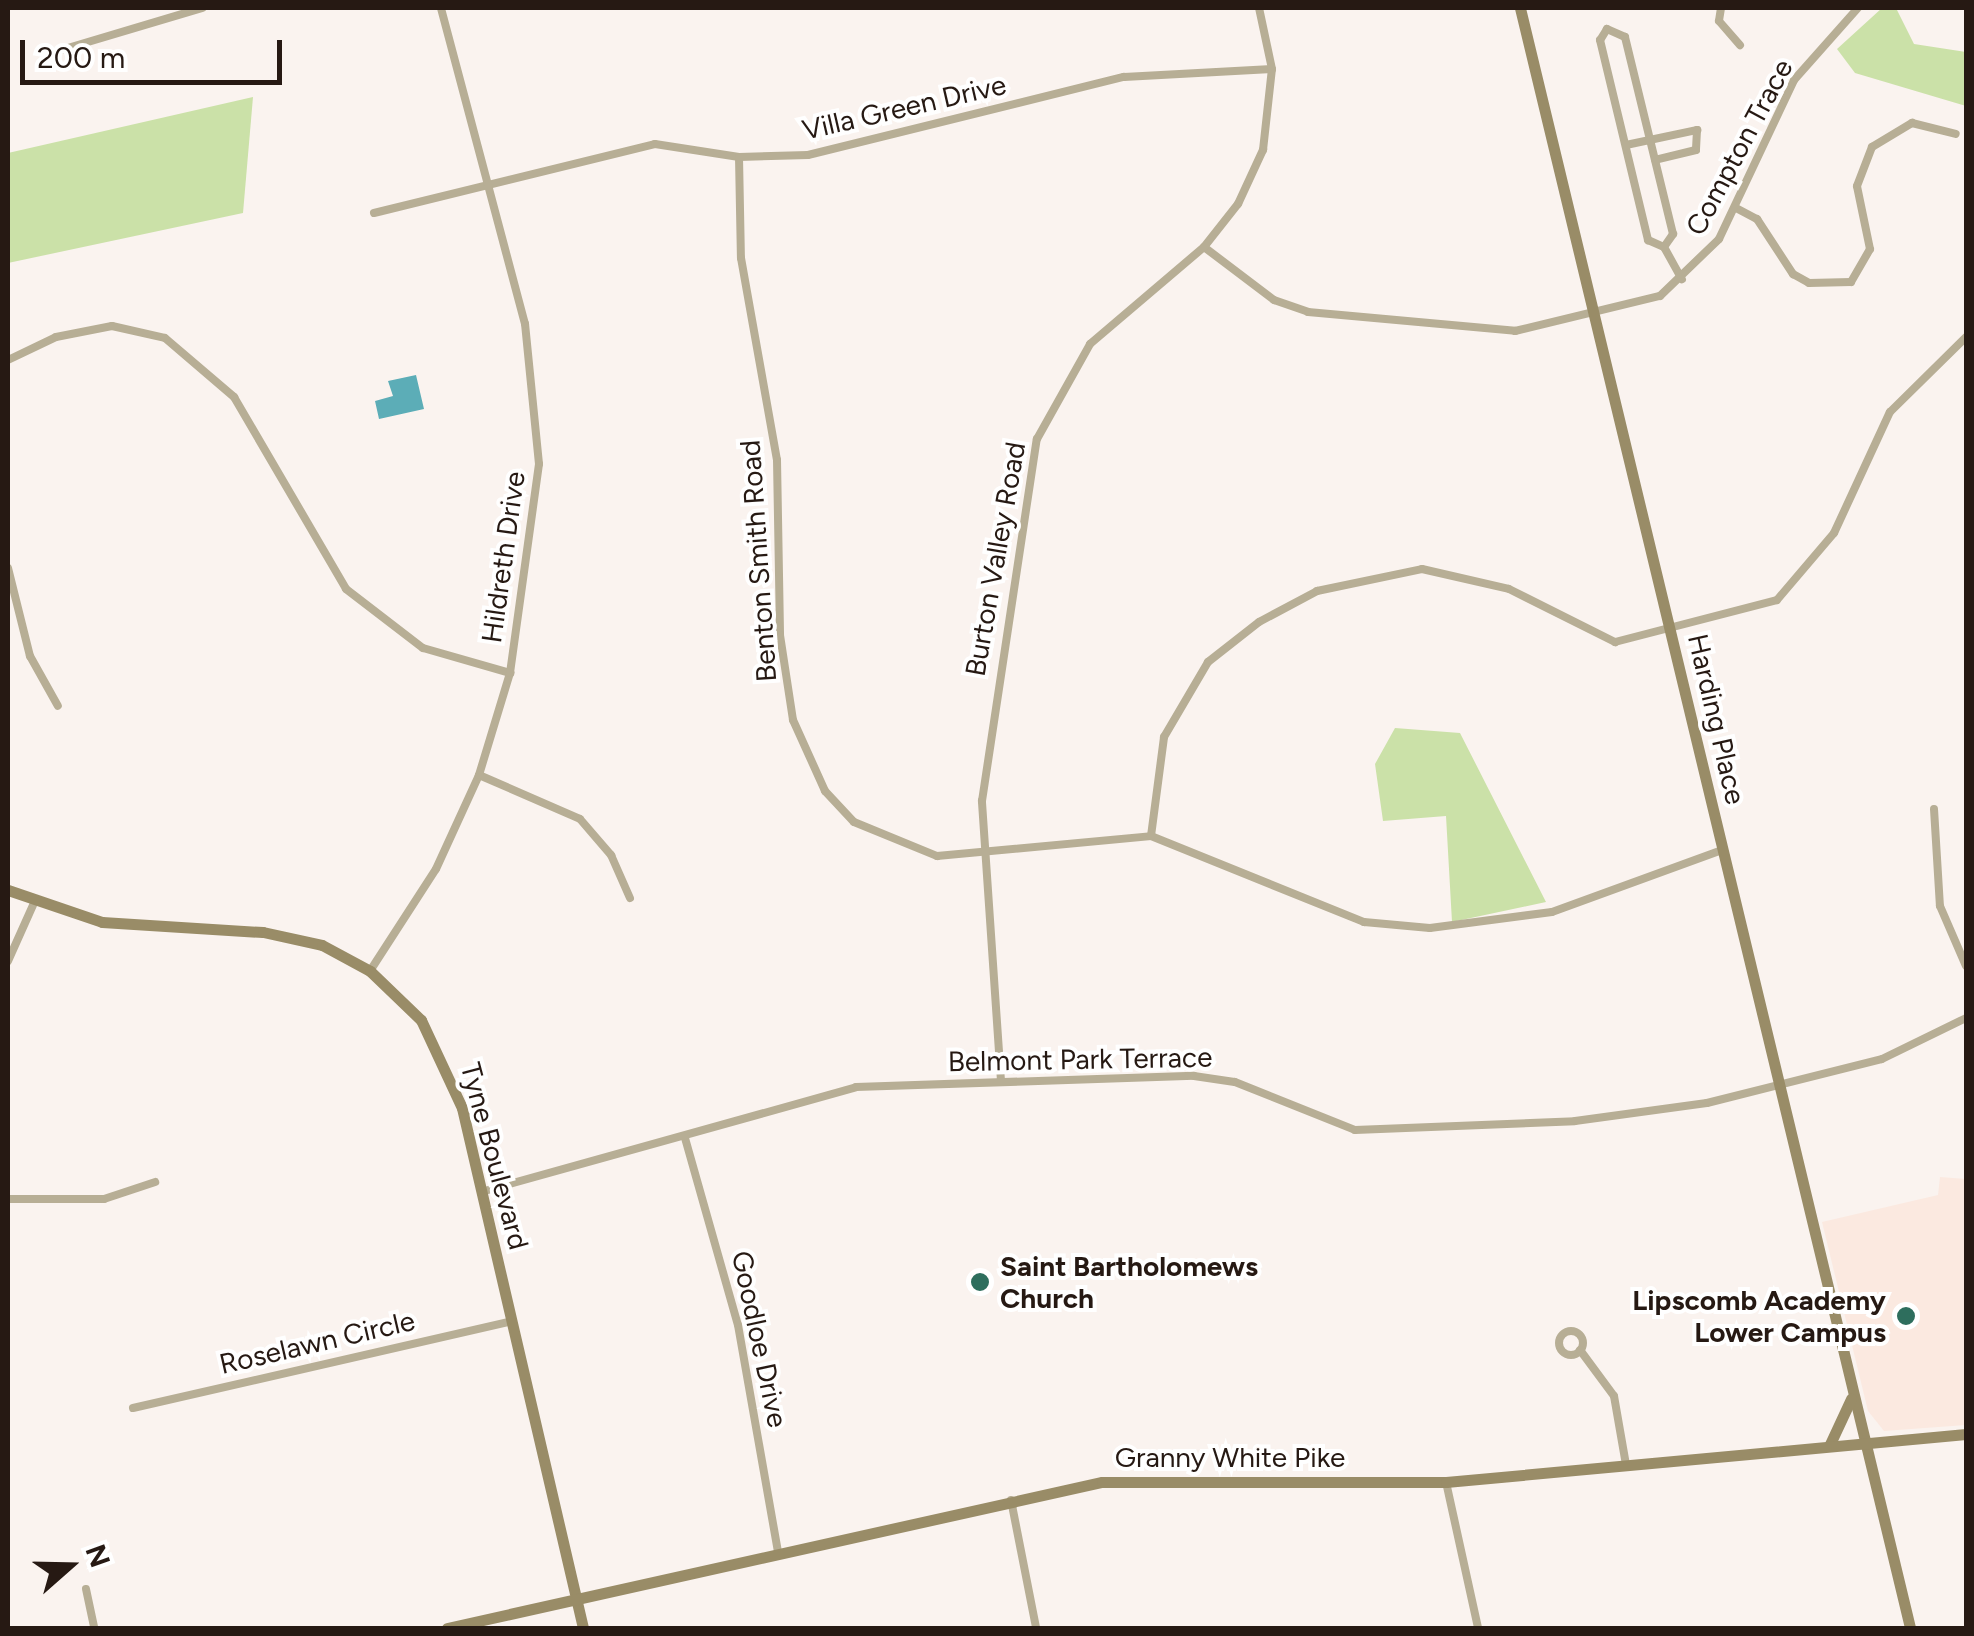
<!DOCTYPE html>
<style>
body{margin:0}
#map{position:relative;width:1974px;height:1636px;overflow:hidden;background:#faf3ef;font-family:Figtree,sans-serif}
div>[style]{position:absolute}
.built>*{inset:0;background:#fbe9e0}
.green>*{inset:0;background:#cbe1a8}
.water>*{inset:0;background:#5cadb7}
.street>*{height:8px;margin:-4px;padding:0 4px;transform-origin:4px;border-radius:4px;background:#b7ae95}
.street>.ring{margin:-4px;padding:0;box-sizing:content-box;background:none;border:8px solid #b7ae95;border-radius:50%}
.secondary>*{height:11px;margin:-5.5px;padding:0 5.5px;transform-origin:5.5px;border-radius:5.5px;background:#998c67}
.dots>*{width:28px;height:28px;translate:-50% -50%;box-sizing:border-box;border:5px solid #fff;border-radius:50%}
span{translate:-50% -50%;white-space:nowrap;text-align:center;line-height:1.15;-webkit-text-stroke:8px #fff;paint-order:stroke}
.street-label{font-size:28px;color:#261913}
.poi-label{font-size:28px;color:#261913;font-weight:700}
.left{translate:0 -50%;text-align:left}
.right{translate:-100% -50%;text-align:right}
.frame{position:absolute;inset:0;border:10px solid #261913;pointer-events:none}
.north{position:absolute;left:20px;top:1516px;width:100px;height:100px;-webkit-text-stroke:8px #fff;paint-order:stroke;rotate:70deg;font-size:28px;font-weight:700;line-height:40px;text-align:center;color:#261913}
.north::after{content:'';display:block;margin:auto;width:35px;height:45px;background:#261913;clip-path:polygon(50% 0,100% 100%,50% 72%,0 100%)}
.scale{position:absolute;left:20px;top:40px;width:262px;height:45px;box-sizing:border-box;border:5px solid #261913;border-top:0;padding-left:12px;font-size:30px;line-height:35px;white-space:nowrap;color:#261913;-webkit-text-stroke:8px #fff;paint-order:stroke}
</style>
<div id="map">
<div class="built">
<div style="clip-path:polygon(1940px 1177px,1966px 1179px,1966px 1425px,1884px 1431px,1868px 1411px,1822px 1222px,1938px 1195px)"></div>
</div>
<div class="green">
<div style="clip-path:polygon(1882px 8px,1896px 8px,1914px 44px,1966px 52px,1966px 106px,1855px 73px,1837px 49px)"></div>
<div style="clip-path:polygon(253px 97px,243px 213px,8px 263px,8px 153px)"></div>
<div style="clip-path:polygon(1395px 728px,1460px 733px,1546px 902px,1452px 922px,1446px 816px,1383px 821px,1375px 764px)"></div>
</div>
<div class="water">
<div style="clip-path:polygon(416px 375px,424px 409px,379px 419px,375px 401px,393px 396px,388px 381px)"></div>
</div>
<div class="street">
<div style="left:1721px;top:8px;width:13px;rotate:99deg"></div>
<div style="left:1719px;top:21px;width:32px;rotate:49deg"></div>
<div style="left:51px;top:53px;width:158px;rotate:-16.6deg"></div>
<div style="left:1626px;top:145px;width:73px;rotate:-11.9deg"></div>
<div style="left:1697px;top:130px;width:20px;rotate:93deg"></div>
<div style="left:1696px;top:150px;width:42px;rotate:166.3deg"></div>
<div style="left:739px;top:157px;width:101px;rotate:88.9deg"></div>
<div style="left:741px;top:258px;width:205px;rotate:79.9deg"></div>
<div style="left:777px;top:460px;width:175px;rotate:89deg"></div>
<div style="left:780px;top:635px;width:86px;rotate:81.3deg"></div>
<div style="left:793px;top:720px;width:78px;rotate:65.7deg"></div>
<div style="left:825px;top:791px;width:42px;rotate:46.9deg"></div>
<div style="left:854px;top:822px;width:90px;rotate:22.3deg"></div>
<div style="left:937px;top:856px;width:215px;rotate:-5.3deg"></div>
<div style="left:1151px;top:836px;width:230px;rotate:22deg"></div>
<div style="left:1364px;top:922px;width:66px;rotate:5.2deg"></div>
<div style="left:1430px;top:928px;width:123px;rotate:-7.5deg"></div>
<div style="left:1552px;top:912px;width:181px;rotate:-20deg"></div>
<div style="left:1736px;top:208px;width:24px;rotate:28deg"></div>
<div style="left:1757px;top:219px;width:66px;rotate:56.8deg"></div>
<div style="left:1793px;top:274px;width:18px;rotate:29deg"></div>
<div style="left:1809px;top:283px;width:42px;rotate:-1.4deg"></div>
<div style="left:1851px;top:282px;width:38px;rotate:-60deg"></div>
<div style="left:1870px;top:249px;width:64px;rotate:-101.7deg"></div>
<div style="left:1857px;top:186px;width:42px;rotate:-69deg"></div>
<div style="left:1872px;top:147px;width:47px;rotate:-31deg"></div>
<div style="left:1912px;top:123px;width:45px;rotate:14deg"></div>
<div style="left:374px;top:213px;width:289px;rotate:-13.8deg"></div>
<div style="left:655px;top:144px;width:85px;rotate:8.8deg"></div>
<div style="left:739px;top:157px;width:69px;rotate:-1.7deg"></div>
<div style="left:808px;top:155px;width:325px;rotate:-13.9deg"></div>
<div style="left:1124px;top:77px;width:148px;rotate:-3.1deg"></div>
<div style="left:1204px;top:247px;width:88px;rotate:37.1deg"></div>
<div style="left:1274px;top:300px;width:36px;rotate:19deg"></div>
<div style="left:1308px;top:312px;width:208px;rotate:5.2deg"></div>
<div style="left:1515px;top:331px;width:149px;rotate:-13.6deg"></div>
<div style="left:1660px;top:296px;width:82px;rotate:-44deg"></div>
<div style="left:1719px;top:239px;width:176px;rotate:-64.7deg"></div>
<div style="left:1794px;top:80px;width:96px;rotate:-48.4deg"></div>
<div style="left:1664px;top:247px;width:16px;rotate:-55deg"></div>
<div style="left:1673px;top:234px;width:203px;rotate:-103.7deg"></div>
<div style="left:1625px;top:37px;width:20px;rotate:-156deg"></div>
<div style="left:1607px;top:29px;width:13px;rotate:122deg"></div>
<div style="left:1600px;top:40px;width:206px;rotate:76.5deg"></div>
<div style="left:1648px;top:240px;width:17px;rotate:24deg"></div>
<div style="left:1664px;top:247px;width:37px;rotate:61deg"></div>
<div style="left:8px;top:360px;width:53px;rotate:-25.6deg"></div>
<div style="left:56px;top:337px;width:57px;rotate:-11.1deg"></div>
<div style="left:112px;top:326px;width:54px;rotate:12.8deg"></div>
<div style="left:165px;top:338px;width:91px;rotate:40.5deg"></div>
<div style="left:234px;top:397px;width:222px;rotate:59.7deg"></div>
<div style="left:346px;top:589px;width:97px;rotate:37.5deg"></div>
<div style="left:423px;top:648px;width:91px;rotate:16deg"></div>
<div style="left:8px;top:568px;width:91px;rotate:76deg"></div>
<div style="left:30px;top:656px;width:57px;rotate:60.8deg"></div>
<div style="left:479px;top:775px;width:110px;rotate:23.5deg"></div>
<div style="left:580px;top:819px;width:48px;rotate:49.3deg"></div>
<div style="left:611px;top:855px;width:47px;rotate:66.2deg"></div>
<div style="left:1934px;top:809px;width:97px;rotate:86.5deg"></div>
<div style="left:1940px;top:906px;width:65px;rotate:66.6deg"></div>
<div style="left:1151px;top:836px;width:100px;rotate:-82.5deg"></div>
<div style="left:1164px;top:737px;width:87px;rotate:-59.6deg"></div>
<div style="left:1208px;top:662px;width:65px;rotate:-38.1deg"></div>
<div style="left:1259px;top:622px;width:66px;rotate:-28.1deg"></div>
<div style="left:1317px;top:591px;width:107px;rotate:-11.8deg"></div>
<div style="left:1422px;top:569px;width:89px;rotate:12.9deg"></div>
<div style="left:1509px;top:589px;width:119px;rotate:26.6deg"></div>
<div style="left:1615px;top:642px;width:167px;rotate:-14.5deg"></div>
<div style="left:1777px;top:600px;width:88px;rotate:-49.6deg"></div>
<div style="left:1834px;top:533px;width:133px;rotate:-65.2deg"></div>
<div style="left:1890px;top:412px;width:107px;rotate:-44.6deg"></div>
<div style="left:8px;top:961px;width:64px;rotate:-65.9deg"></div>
<div style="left:370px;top:971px;width:121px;rotate:-57.1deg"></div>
<div style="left:436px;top:869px;width:103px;rotate:-65.4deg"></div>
<div style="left:479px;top:775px;width:107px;rotate:-73.1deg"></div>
<div style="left:510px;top:673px;width:211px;rotate:-82.1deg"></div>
<div style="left:539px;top:464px;width:141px;rotate:-95.7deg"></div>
<div style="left:525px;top:324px;width:327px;rotate:-104.9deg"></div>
<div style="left:1001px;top:1081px;width:281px;rotate:-93.9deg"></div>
<div style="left:982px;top:801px;width:366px;rotate:-81.4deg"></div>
<div style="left:1037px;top:439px;width:109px;rotate:-60.8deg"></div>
<div style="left:1090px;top:344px;width:150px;rotate:-40.4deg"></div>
<div style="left:1204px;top:247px;width:55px;rotate:-51.7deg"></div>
<div style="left:1238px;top:204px;width:60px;rotate:-65.2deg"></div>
<div style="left:1263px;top:150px;width:81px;rotate:-83.7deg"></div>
<div style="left:1272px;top:69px;width:62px;rotate:-102deg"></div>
<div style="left:685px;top:1138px;width:194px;rotate:74.2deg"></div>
<div style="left:738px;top:1325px;width:230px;rotate:80deg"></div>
<div style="left:481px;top:1192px;width:389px;rotate:-15.6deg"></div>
<div style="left:856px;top:1087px;width:338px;rotate:-1.9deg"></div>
<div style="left:1194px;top:1076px;width:41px;rotate:8.3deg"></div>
<div style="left:1235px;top:1082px;width:129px;rotate:21.8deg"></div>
<div style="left:1355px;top:1130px;width:220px;rotate:-2.3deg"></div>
<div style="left:1575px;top:1121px;width:133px;rotate:-7.8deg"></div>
<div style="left:1707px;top:1103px;width:180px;rotate:-14.1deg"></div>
<div style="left:1882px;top:1059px;width:93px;rotate:-26deg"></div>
<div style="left:8px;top:1199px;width:96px"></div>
<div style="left:104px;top:1199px;width:54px;rotate:-18.4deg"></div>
<div class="ring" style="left:1559px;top:1331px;width:16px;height:16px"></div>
<div style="left:1580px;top:1350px;width:57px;rotate:53.5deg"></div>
<div style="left:1614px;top:1396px;width:70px;rotate:80.1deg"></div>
<div style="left:133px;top:1408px;width:389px;rotate:-12.9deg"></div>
<div style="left:1446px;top:1482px;width:149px;rotate:77.6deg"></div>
<div style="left:1011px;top:1500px;width:130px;rotate:78.9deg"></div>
<div style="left:86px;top:1589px;width:40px;rotate:78deg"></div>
</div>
<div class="secondary">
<div style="left:1520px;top:8px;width:1666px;rotate:76.46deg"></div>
<div style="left:8px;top:890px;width:99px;rotate:18.8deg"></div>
<div style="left:102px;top:922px;width:161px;rotate:3.6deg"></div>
<div style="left:263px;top:932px;width:60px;rotate:12.4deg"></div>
<div style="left:322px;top:945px;width:55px;rotate:28.4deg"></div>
<div style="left:370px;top:971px;width:71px;rotate:43.9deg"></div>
<div style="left:421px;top:1020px;width:97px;rotate:65deg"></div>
<div style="left:462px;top:1108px;width:534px;rotate:76.9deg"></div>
<div style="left:1830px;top:1444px;width:50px;rotate:-65deg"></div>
<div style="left:447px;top:1628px;width:671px;rotate:-12.57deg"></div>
<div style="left:1102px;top:1482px;width:344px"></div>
<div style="left:1446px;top:1482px;width:522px;rotate:-5.27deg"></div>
</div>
<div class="dots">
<div style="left:980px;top:1282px;background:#2e6e5d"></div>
<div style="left:1906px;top:1316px;background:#2e6e5d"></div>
</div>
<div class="street-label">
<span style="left:904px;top:107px;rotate:-13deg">Villa Green Drive</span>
<span style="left:1739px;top:147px;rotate:-62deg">Compton Trace</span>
<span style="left:503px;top:557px;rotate:-82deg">Hildreth Drive</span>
<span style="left:995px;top:559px;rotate:-80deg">Burton Valley Road</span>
<span style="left:758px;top:561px;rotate:-94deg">Benton Smith Road</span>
<span style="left:1717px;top:719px;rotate:77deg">Harding Place</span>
<span style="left:1080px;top:1059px;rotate:-1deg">Belmont Park Terrace</span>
<span style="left:495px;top:1156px;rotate:75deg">Tyne Boulevard</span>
<span style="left:760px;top:1339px;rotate:78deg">Goodloe Drive</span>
<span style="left:317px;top:1342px;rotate:-13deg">Roselawn Circle</span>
<span style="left:1230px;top:1457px">Granny White Pike</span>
</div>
<div class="poi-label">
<span class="left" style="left:1000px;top:1282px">Saint Bartholomews<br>Church</span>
<span class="right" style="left:1886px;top:1316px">Lipscomb Academy<br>Lower Campus</span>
</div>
<div class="frame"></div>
<div class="north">N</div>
<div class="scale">200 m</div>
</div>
